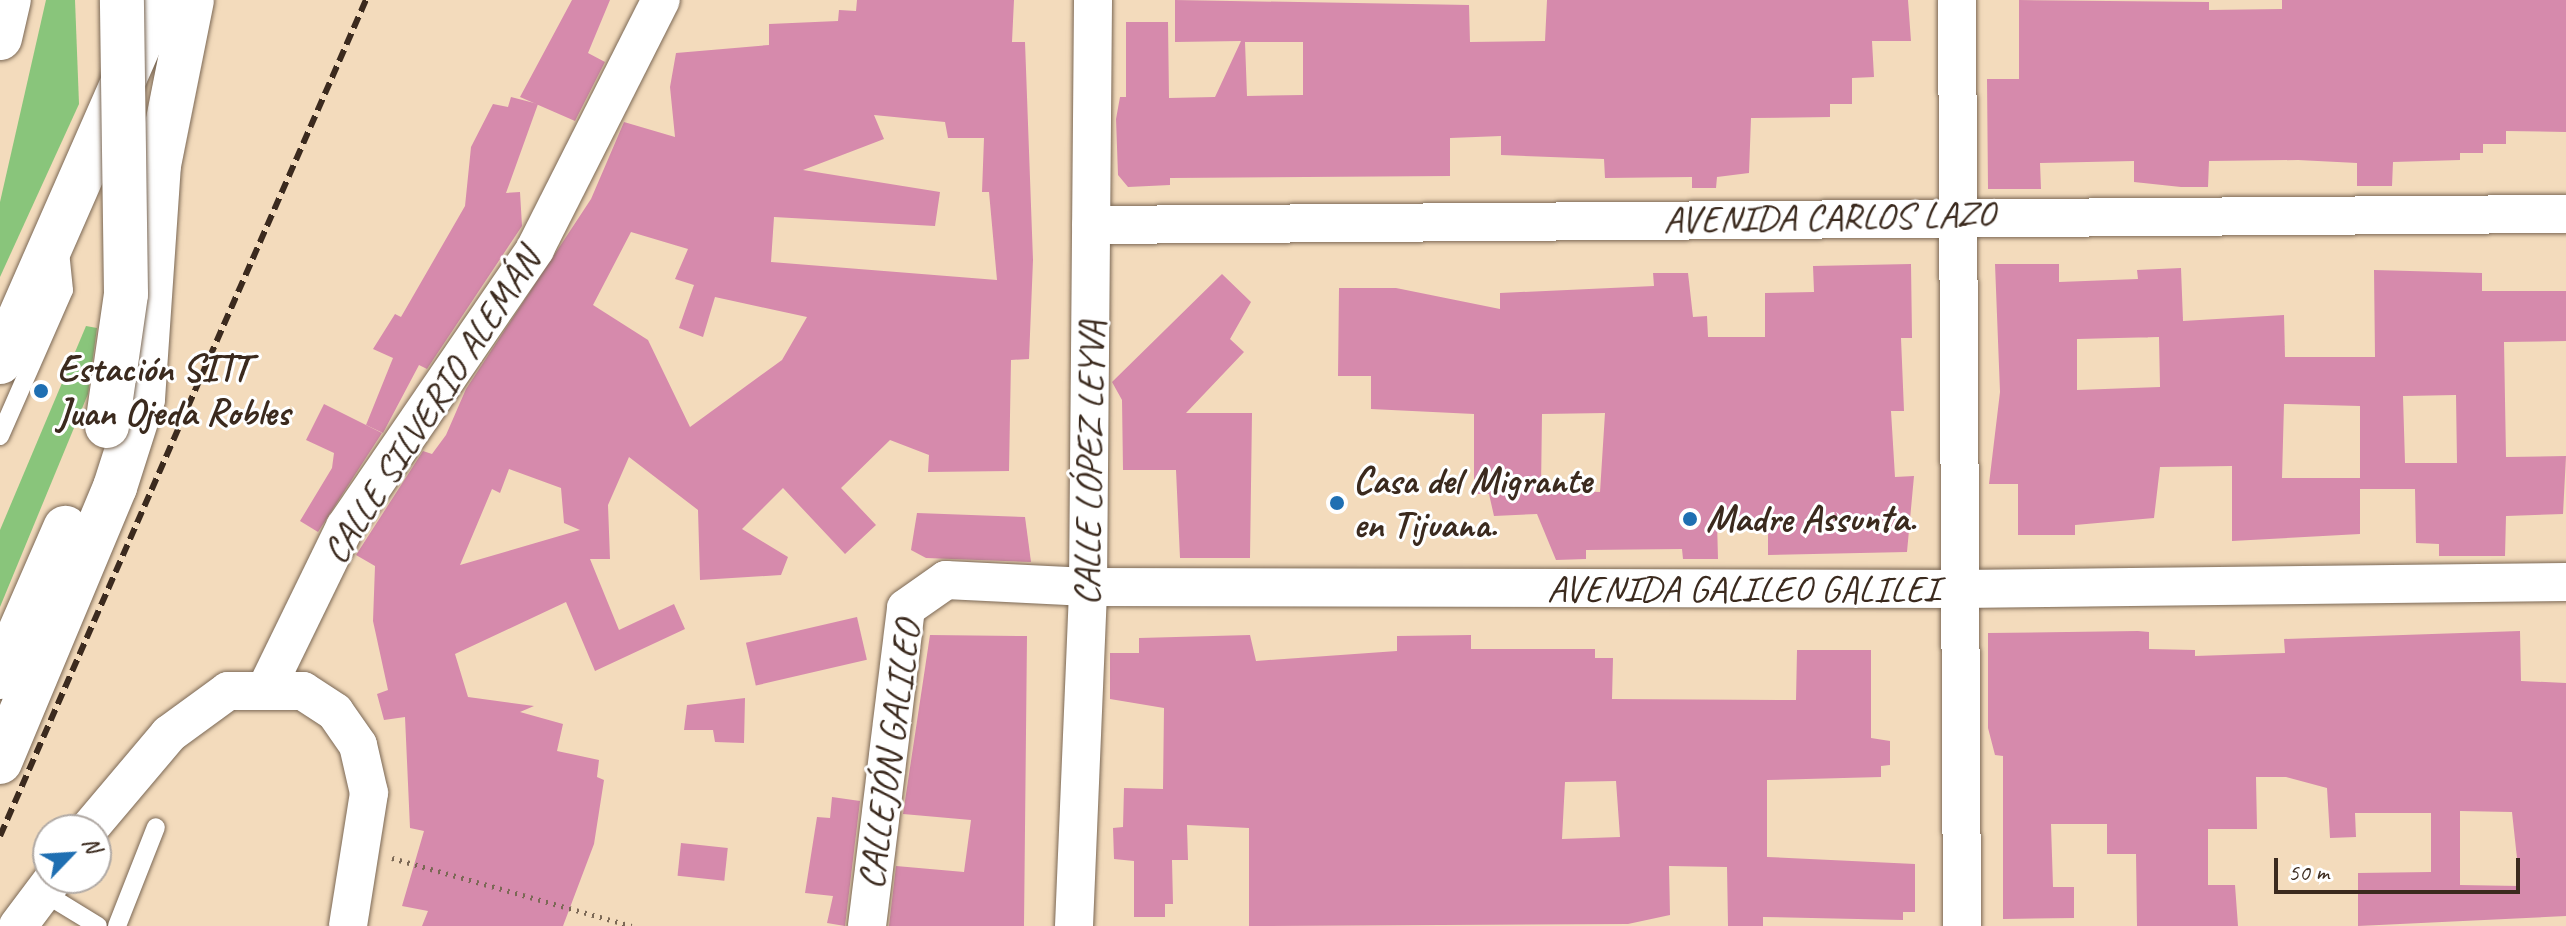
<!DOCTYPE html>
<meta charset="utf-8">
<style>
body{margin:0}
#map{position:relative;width:2566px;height:926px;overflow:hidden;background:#f3dbbc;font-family:Caveat,sans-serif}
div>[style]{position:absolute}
.green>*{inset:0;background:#89c57b}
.building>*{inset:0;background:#d68aac;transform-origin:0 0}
.path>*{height:5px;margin-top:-2.5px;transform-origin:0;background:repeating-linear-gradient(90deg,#7b6855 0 2px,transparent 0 8px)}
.roads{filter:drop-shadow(0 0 2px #7b6855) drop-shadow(0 0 2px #7b6855)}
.service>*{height:18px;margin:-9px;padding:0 9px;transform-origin:9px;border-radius:9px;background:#fff}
.minor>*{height:38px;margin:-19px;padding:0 19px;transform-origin:19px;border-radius:19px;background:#fff}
.secondary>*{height:44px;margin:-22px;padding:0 22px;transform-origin:22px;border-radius:22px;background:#fff}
.rail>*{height:6px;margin-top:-3px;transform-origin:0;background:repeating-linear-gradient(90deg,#3b2a1e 0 12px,transparent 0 18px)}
.bridges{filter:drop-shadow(0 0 2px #7b6855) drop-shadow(0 0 2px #7b6855)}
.secondary-bridge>*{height:44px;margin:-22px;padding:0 22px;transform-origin:22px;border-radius:22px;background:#fff}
.dots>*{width:22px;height:22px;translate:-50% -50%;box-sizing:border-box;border:4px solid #fff;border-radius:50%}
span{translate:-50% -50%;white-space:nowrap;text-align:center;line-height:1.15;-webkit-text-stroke:6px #fff;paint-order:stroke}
.street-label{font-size:38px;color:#3b2a1e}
.poi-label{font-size:38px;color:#3b2a1e;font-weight:700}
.left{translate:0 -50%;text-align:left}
.north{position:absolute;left:32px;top:814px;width:80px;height:80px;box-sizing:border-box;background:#fff;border:2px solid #b1aaa5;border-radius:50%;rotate:65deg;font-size:22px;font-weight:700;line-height:32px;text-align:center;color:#3b2a1e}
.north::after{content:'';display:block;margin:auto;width:28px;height:36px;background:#1f6fb2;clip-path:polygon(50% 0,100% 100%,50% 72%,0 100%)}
.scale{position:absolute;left:2274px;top:858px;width:246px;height:36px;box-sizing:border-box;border:4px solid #3b2a1e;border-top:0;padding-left:10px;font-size:24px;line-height:28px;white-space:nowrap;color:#3b2a1e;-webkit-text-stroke:6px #fff;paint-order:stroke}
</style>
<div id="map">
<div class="green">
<div style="clip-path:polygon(46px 0,75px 0,79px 104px,0 277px,0 202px)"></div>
<div style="clip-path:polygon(86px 326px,97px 328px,88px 394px,0 607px,0 530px)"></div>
</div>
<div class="building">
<div style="clip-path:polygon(572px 0,610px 0,588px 53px,605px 62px,575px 121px,520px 97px)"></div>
<div style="clip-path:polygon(evenodd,857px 0,1014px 0,1012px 42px,1025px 42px,1033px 260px,1029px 359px,1011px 360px,1009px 471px,928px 472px,929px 455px,890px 440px,841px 488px,876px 525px,845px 554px,783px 488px,742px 529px,788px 557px,781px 575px,700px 580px,698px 510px,629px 457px,608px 505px,610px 559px,590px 559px,619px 630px,674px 604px,685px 629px,595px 671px,566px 602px,455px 654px,468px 697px,534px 706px,520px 712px,563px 724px,557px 751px,599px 760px,597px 777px,604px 780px,594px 844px,563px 926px,422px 926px,428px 911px,402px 906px,424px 831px,410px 828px,405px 717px,384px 720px,377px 694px,388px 690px,373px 621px,375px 566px,356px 555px,423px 451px,432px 454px,446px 435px,466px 389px,591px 199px,624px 122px,675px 137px,670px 87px,676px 53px,769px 45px,769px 24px,838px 21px,839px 10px,856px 11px,857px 0,874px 115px,945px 122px,948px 138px,984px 138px,982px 192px,989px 192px,997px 280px,771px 262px,774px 217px,935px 226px,940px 192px,803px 170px,884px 139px,874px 115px,857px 0,631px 232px,688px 249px,675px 279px,694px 285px,679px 328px,703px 337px,715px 297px,807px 317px,782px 360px,690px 427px,648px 340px,593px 305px,631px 232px,857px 0,509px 469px,561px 488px,564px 523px,580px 530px,460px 565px,492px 489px,500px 493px,509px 469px)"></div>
<div style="clip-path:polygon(evenodd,1175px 0,1469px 5px,1470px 42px,1545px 41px,1547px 0,1908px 0,1911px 41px,1872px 41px,1874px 77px,1852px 78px,1852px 104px,1830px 104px,1830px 117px,1751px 118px,1749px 173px,1717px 177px,1716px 188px,1692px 188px,1692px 177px,1605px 178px,1604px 159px,1501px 155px,1501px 136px,1450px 138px,1450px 176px,1170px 178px,1170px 185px,1128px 187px,1118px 175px,1116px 119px,1120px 97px,1126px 97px,1126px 22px,1168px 22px,1169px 98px,1215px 97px,1241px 41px,1175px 42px,1175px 0,1245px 42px,1303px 42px,1303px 95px,1247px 96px,1245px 42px)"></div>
<div style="clip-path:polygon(2019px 0,2209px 2px,2209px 10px,2282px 9px,2282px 0,2566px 0,2566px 132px,2506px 131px,2506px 144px,2483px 144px,2483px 153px,2460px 153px,2460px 160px,2393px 162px,2392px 186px,2357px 186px,2357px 163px,2298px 160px,2209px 161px,2208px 187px,2181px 187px,2134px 182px,2134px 161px,2040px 163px,2041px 189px,1988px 189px,1987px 79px,2019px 79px)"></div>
<div style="clip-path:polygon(511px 97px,538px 104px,506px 193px,520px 192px,522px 226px,427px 369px,419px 365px,383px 433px,366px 425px,393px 358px,373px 349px,395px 314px,401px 317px,465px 206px,471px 147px,493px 104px,508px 107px)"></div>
<div style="clip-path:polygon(evenodd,1911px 264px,1912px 338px,1901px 338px,1904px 411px,1891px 411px,1895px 477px,1914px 476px,1907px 552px,1768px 555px,1768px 518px,1717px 521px,1718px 559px,1683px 559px,1682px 549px,1586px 550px,1586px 559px,1556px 560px,1537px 514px,1494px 516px,1489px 494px,1474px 494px,1474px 414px,1371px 409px,1371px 376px,1338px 376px,1339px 288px,1396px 288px,1500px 309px,1500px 293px,1654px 286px,1653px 273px,1688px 273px,1693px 317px,1707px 316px,1708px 337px,1765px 337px,1765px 293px,1814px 292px,1813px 266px,1911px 264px,1605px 413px,1600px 492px,1541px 490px,1542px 414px,1605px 413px)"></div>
<div style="clip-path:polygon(evenodd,1995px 264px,2059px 264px,2059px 282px,2138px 279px,2137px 270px,2181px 268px,2183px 321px,2284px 315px,2285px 357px,2375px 357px,2374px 270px,2482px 273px,2482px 291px,2566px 291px,2566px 341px,2504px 342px,2506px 457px,2566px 456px,2563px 514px,2506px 516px,2505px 556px,2439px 556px,2439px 544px,2416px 543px,2415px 489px,2360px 489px,2360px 534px,2232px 541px,2232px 466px,2160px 467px,2154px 518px,2075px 525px,2075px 535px,2018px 535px,2018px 484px,1989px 484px,2000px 392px,1995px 264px,2159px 337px,2160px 387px,2077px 390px,2077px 339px,2159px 337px,1995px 264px,2456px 395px,2457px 463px,2405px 463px,2403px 396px,2456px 395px,1995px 264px,2284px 404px,2360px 406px,2360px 478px,2282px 478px,2284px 404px)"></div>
<div style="clip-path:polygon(1222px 274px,1251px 302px,1230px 339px,1244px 352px,1186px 413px,1252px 413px,1250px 558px,1180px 558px,1176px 470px,1123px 470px,1122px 400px,1112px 382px)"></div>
<div style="clip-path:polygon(324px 404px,382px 433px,318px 532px,300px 521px,332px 468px,334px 453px,306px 440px)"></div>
<div style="clip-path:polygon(917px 513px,1025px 517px,1031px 562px,926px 558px,911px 550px)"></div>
<div style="left:857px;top:617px;width:44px;height:114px;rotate:77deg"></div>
<div style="clip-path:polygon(evenodd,2138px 631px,2149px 632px,2149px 649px,2195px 650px,2195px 656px,2285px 653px,2284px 639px,2520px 631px,2521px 681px,2566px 683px,2566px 916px,2358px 926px,2358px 873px,2431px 872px,2431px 813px,2355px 813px,2356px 837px,2330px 838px,2327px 788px,2286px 777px,2256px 777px,2257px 829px,2208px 829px,2208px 885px,2235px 885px,2238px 926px,2137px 926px,2136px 854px,2107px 854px,2107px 824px,2051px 824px,2053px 887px,2074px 887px,2074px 918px,2003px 919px,2003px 756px,1995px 755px,1988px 728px,1988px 633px,2138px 631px,2460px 811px,2512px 812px,2520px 886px,2460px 885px,2460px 811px)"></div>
<div style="clip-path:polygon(930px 635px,1027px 636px,1024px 926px,889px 926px,896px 866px,964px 872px,971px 820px,903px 814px)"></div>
<div style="clip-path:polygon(evenodd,1250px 635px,1256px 661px,1397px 651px,1397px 636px,1471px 635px,1471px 649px,1595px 649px,1595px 658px,1613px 658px,1612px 699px,1796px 700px,1797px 650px,1871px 650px,1871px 738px,1890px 741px,1890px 765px,1881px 766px,1881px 777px,1767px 780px,1767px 857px,1915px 864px,1915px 912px,1903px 912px,1903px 920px,1763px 917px,1763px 926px,1728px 926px,1727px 867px,1669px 866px,1670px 915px,1628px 924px,1249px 926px,1249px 828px,1187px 825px,1188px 860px,1172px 860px,1173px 904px,1165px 904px,1165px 917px,1134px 917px,1134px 861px,1114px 859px,1113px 828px,1123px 827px,1124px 788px,1163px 789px,1164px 708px,1110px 699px,1110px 653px,1139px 653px,1139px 638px,1250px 635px,1616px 781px,1620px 837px,1562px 839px,1565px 782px,1616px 781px)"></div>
<div style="clip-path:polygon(745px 698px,744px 743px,715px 742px,713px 730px,684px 730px,687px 705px)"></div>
<div style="clip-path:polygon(832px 797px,860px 801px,845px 926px,827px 923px,833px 896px,805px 893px,817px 817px,830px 818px)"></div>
<div style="left:681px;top:843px;width:47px;height:33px;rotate:6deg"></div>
</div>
<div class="path">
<div style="left:392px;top:858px;width:249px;rotate:15.8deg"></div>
</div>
<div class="roads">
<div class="service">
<div style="left:0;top:436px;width:159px;rotate:-66.3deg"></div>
<div style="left:64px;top:290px;width:48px;rotate:-95.9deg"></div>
<div style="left:44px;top:893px;width:63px;rotate:31.4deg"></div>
<div style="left:117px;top:926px;width:106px;rotate:-68.5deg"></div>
</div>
<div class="minor">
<div style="left:1957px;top:0;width:926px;rotate:89.69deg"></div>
<div style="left:1091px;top:225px;width:1475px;rotate:-0.43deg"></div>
<div style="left:267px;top:687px;width:178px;rotate:-64deg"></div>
<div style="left:345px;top:527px;width:337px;rotate:-55.6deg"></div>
<div style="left:535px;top:249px;width:279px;rotate:-63.2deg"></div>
<div style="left:88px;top:830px;width:126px;rotate:-49.8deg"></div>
<div style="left:169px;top:734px;width:73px;rotate:-36.1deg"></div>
<div style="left:228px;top:691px;width:75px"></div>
<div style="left:303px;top:691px;width:38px;rotate:33deg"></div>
<div style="left:335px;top:712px;width:40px;rotate:55.1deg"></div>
<div style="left:358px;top:745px;width:49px;rotate:77.1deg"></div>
<div style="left:369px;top:793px;width:135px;rotate:99deg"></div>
<div style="left:18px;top:926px;width:60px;rotate:-53.1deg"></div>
<div style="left:867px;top:926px;width:320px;rotate:-83deg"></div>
<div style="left:906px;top:608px;width:49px;rotate:-35deg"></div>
<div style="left:946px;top:580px;width:142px;rotate:2.8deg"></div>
<div style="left:1088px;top:587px;width:872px;rotate:0.13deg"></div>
<div style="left:1960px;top:589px;width:606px;rotate:-0.66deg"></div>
<div style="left:1074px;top:926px;width:339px;rotate:-87.6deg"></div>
<div style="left:1088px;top:587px;width:587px;rotate:-89.51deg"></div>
</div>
<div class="secondary">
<div style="left:0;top:38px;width:39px;rotate:-77deg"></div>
<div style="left:0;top:362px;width:395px;rotate:-66.3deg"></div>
<div style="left:0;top:677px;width:163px;rotate:-66.4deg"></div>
<div style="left:0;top:762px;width:298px;rotate:-67.3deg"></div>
<div style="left:115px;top:487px;width:92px;rotate:-72.3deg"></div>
<div style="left:143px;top:399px;width:235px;rotate:-86.1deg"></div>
<div style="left:159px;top:165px;width:168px;rotate:-78.7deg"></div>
</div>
</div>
<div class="rail">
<div style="left:0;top:836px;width:913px;rotate:-66.36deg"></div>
</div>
<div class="bridges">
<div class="secondary-bridge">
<div style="left:107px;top:426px;width:133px;rotate:-81.8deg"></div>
<div style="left:126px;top:294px;width:294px;rotate:-90.8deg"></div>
</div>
</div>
<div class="dots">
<div style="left:41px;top:391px;background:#1f6fb2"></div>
<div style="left:1337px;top:503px;background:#1f6fb2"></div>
<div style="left:1690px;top:519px;background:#1f6fb2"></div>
</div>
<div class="street-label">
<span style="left:1829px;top:217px;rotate:-1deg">AVENIDA CARLOS LAZO</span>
<span style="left:431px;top:406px;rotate:-57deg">CALLE SILVERIO ALEMÁN</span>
<span style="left:1089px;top:463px;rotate:-89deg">CALLE LÓPEZ LEYVA</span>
<span style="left:1743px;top:589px">AVENIDA GALILEO GALILEI</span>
<span style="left:889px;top:755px;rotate:-82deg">CALLEJÓN GALILEO</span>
</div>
<div class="poi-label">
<span class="left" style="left:57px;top:391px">Estación SITT<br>Juan Ojeda Robles</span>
<span class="left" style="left:1353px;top:503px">Casa del Migrante<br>en Tijuana.</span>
<span class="left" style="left:1706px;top:519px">Madre Assunta.</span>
</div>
<div class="north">N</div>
<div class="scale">50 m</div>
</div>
